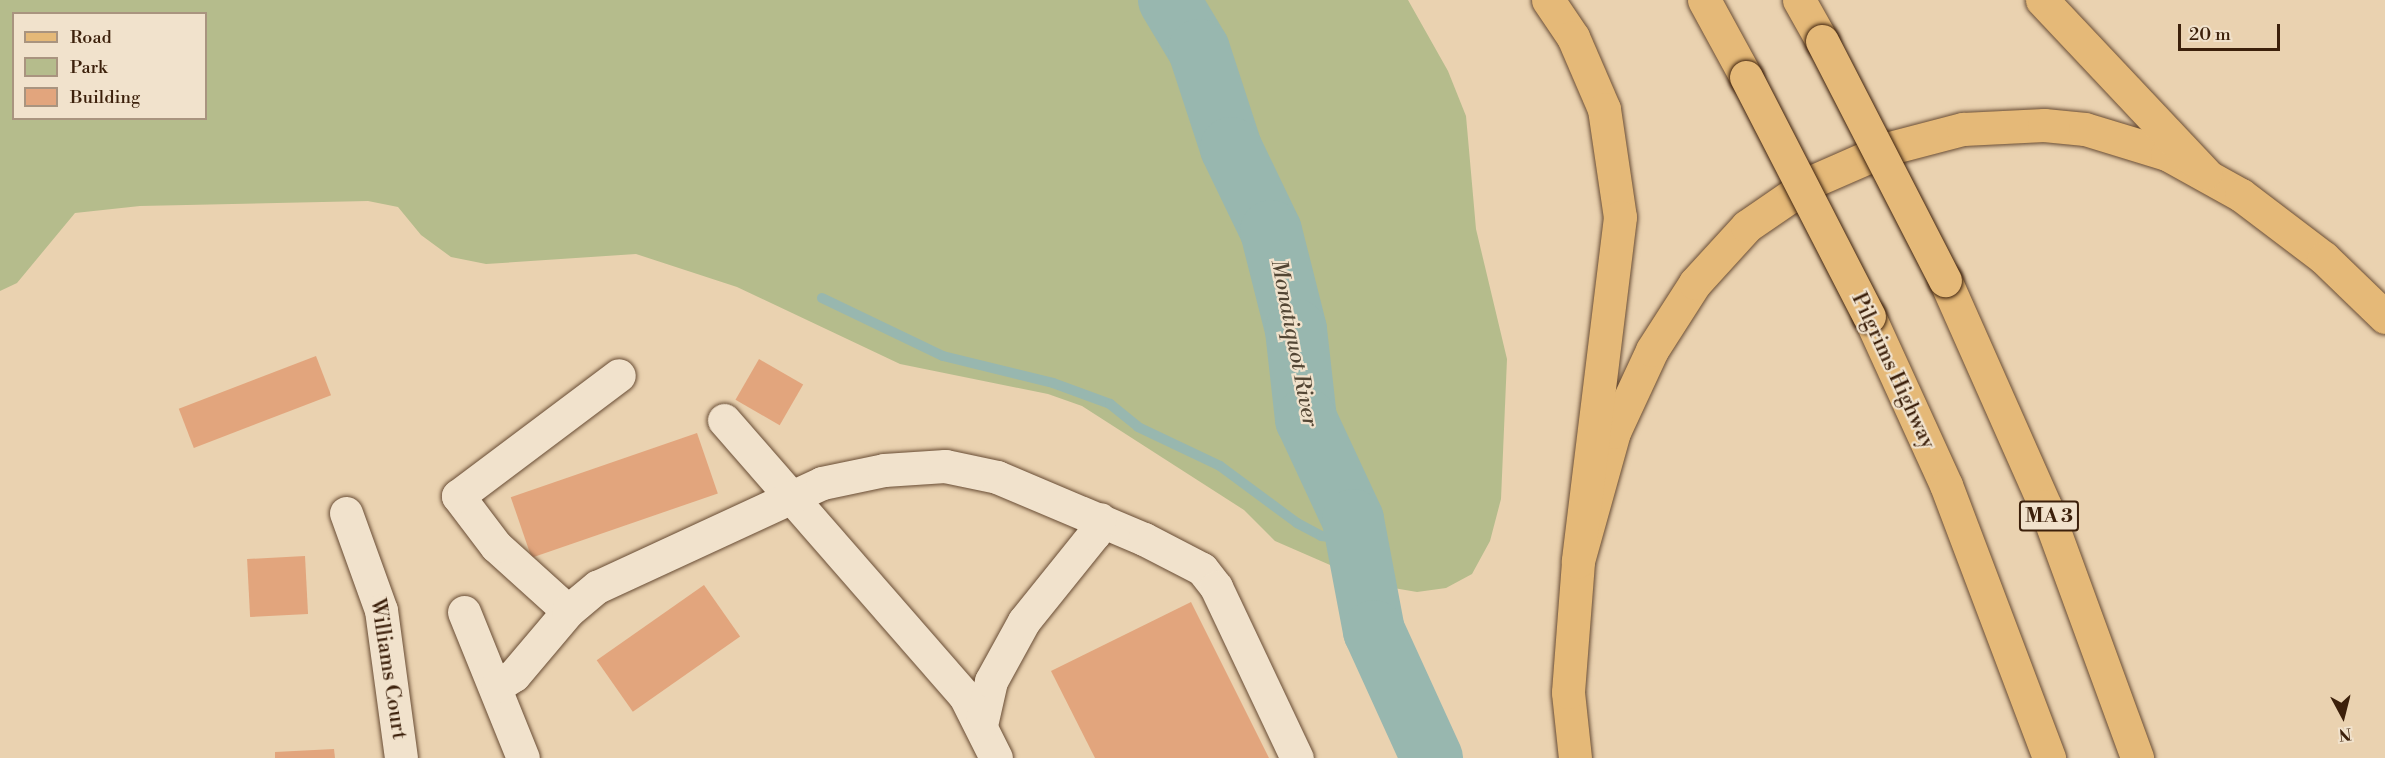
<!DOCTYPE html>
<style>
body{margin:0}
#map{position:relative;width:2385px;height:758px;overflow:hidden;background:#ead2b0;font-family:"Libre Bodoni",serif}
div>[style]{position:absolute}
.green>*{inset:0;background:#b5bc8c}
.stream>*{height:10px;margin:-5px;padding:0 5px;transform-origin:5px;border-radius:5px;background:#98b7af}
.river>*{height:62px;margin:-31px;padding:0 31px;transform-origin:31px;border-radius:31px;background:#98b7af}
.building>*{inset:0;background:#e2a57d;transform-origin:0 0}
.roads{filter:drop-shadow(0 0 2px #684c34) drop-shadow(0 0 2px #684c34)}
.minor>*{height:33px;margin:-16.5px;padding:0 16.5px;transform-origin:16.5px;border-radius:16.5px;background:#f1e2cc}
.major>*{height:33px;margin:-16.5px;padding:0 16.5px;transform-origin:16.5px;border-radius:16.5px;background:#e5b978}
.highway>*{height:33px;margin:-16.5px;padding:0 16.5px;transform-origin:16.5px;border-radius:16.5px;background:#e5b978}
.bridges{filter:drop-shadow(0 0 2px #3c200b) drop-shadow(0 0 2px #3c200b)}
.highway-bridge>*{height:33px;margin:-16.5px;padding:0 16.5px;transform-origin:16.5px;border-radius:16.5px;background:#e5b978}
span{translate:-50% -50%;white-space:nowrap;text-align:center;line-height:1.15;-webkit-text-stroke:4.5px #f1e2cc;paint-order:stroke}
.shield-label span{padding:2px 4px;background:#f1e2cc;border:2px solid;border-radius:4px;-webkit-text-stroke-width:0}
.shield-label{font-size:20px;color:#3c200b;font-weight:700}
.street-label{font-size:21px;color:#3c200b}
.water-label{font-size:22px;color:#534634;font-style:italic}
.legend{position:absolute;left:12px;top:12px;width:195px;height:108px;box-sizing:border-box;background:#f1e2cc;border:2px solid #a9947f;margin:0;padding:8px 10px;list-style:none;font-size:18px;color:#3c200b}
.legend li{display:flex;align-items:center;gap:12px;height:30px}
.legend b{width:30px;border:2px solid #a9947f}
.north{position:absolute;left:2313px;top:686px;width:60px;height:60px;-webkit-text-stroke:4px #f1e2cc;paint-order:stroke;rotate:173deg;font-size:16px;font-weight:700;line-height:24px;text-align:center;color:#3c200b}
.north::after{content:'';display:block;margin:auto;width:21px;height:27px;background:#3c200b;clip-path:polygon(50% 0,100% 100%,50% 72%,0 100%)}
.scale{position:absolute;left:2178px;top:24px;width:102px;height:27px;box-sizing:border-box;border:3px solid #3c200b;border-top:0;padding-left:8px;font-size:18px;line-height:21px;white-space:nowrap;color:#3c200b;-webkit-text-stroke:4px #f1e2cc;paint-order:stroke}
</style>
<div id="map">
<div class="green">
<div style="clip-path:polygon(evenodd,0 0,1408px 0,1448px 71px,1466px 116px,1476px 229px,1507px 359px,1501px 499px,1490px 541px,1472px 574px,1446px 588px,1417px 592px,1376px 585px,1275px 541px,1244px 510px,1082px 406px,1048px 394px,900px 364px,737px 287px,636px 254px,486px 264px,451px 257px,421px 235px,398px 207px,368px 201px,140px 206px,75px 213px,17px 283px,0 291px,0 0,14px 14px,206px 14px,206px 118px,14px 118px,14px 14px)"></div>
</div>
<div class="stream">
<div style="left:822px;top:298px;width:134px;rotate:25.6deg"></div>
<div style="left:943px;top:356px;width:113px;rotate:13.8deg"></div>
<div style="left:1053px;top:383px;width:61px;rotate:20.2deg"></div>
<div style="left:1110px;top:404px;width:36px;rotate:39deg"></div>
<div style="left:1138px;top:427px;width:91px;rotate:25.4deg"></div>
<div style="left:1220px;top:466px;width:96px;rotate:36.5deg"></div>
<div style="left:1297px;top:523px;width:27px;rotate:28deg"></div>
<div style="left:1321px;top:536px;width:38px;rotate:7deg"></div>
</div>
<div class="river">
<div style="left:1169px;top:0;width:58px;rotate:59deg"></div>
<div style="left:1199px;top:50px;width:103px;rotate:71.9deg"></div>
<div style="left:1231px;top:148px;width:92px;rotate:64.3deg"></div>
<div style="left:1271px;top:231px;width:102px;rotate:75.8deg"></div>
<div style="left:1296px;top:330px;width:90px;rotate:83.6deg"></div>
<div style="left:1306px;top:419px;width:111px;rotate:65deg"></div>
<div style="left:1353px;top:520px;width:113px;rotate:79.3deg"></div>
<div style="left:1374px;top:631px;width:140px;rotate:65.5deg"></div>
</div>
<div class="building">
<div style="left:316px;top:356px;width:42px;height:147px;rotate:69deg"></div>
<div style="left:759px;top:359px;width:51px;height:47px;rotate:30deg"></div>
<div style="left:697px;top:433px;width:64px;height:197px;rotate:71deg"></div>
<div style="left:305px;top:556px;width:58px;height:58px;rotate:87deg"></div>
<div style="left:704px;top:585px;width:63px;height:131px;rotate:55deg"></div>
<div style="clip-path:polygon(1191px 602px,1269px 758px,1095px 758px,1051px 671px)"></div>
<div style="clip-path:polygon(334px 749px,335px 758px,275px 758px,275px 752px)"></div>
</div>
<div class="roads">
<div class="minor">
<div style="left:724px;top:420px;width:366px;rotate:48.9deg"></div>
<div style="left:965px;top:696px;width:69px;rotate:63.4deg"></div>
<div style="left:346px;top:513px;width:103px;rotate:70.2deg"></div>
<div style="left:381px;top:610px;width:149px;rotate:82.3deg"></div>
<div style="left:568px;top:611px;width:97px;rotate:-137.9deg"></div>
<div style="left:496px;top:546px;width:63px;rotate:-127.2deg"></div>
<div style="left:458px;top:496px;width:201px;rotate:-36.9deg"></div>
<div style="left:464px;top:612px;width:157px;rotate:68deg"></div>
<div style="left:497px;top:686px;width:20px;rotate:-33deg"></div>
<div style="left:514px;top:675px;width:84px;rotate:-49.8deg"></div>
<div style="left:568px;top:611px;width:38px;rotate:-40deg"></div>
<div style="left:597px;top:587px;width:248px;rotate:-24.8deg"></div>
<div style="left:822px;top:483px;width:63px;rotate:-11.8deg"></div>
<div style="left:884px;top:470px;width:61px;rotate:-3.8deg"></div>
<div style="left:945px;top:466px;width:53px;rotate:11.9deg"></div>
<div style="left:997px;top:477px;width:160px;rotate:22.9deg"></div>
<div style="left:1144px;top:539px;width:65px;rotate:27.3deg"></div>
<div style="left:1202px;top:569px;width:23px;rotate:52deg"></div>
<div style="left:1216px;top:587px;width:189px;rotate:64.7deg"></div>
<div style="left:981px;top:725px;width:45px;rotate:-77.2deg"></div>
<div style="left:991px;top:681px;width:68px;rotate:-61.2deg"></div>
<div style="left:1024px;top:621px;width:112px;rotate:-51.2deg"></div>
<div style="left:1094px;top:534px;width:16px;rotate:-68deg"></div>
</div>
<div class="major">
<div style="left:1575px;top:758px;width:66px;rotate:-96.1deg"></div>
<div style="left:1568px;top:692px;width:131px;rotate:-85.6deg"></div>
<div style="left:1578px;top:561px;width:134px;rotate:-74.4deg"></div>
<div style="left:1614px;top:432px;width:90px;rotate:-65.1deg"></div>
<div style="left:1652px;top:350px;width:80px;rotate:-57.3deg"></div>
<div style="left:1695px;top:283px;width:77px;rotate:-47.6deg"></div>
<div style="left:1747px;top:226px;width:78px;rotate:-34.5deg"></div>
<div style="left:1811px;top:182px;width:82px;rotate:-23.7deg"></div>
<div style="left:1886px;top:149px;width:80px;rotate:-14.6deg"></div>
<div style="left:1963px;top:129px;width:81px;rotate:-2.8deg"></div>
<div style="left:2044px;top:125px;width:41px;rotate:5.6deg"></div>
<div style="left:2085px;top:129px;width:86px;rotate:17deg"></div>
<div style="left:2167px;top:154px;width:85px;rotate:29deg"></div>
<div style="left:2241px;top:195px;width:104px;rotate:37.2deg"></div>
<div style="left:2324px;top:258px;width:85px;rotate:44deg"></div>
</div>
<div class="highway">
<div style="left:1548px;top:0;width:45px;rotate:56deg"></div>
<div style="left:1573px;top:37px;width:78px;rotate:66.7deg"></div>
<div style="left:1604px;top:109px;width:109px;rotate:81.6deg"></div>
<div style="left:1620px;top:217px;width:347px;rotate:97deg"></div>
<div style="left:1704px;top:0;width:88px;rotate:61.4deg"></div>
<div style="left:1799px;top:0;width:47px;rotate:60.7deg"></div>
<div style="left:2042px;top:0;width:238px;rotate:46.7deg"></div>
<div style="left:1945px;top:280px;width:247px;rotate:66.1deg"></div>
<div style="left:2045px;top:506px;width:268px;rotate:69.9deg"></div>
<div style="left:1869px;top:316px;width:186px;rotate:65.5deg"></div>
<div style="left:1946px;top:485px;width:292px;rotate:69.3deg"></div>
</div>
</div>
<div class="bridges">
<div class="highway-bridge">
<div style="left:1822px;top:41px;width:269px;rotate:62.8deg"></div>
<div style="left:1746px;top:77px;width:269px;rotate:62.8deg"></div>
</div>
</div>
<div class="shield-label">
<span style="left:2049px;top:516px">MA 3</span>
</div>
<div class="street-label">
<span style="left:1893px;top:371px;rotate:65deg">Pilgrims Highway</span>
<span style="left:388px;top:669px;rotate:81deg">Williams Court</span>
</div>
<div class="water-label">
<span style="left:1294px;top:343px;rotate:79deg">Monatiquot River</span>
</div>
<ul class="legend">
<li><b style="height:8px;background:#e5b978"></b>Road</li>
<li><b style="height:16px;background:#b5bc8c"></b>Park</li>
<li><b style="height:16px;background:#e2a57d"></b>Building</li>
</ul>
<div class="north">N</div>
<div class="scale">20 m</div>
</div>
